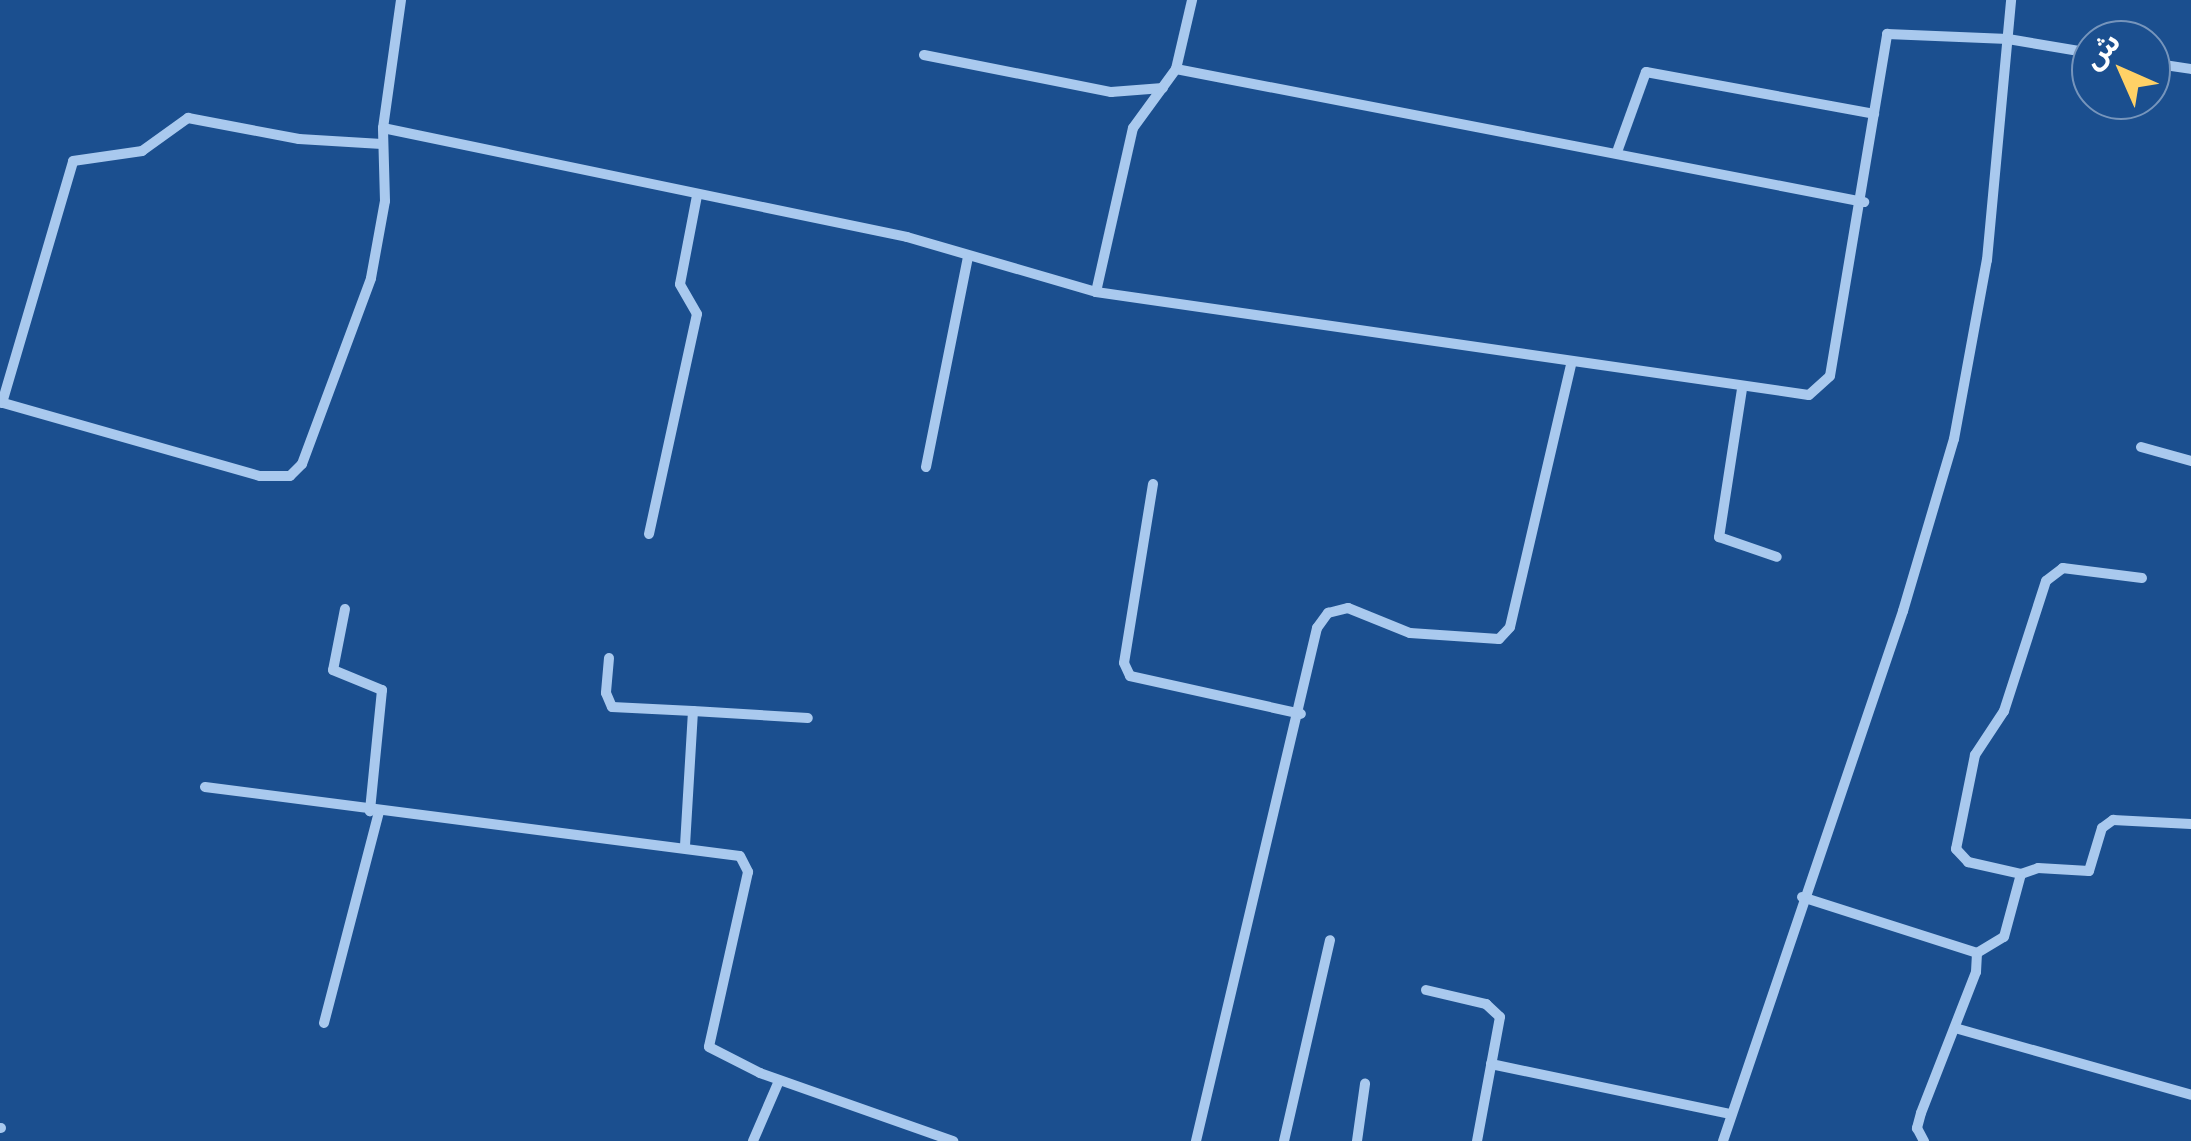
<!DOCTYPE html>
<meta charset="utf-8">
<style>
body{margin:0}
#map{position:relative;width:2191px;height:1141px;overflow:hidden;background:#1b4f8f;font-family:"Space Grotesk","Noto Sans Arabic",sans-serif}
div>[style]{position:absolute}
.minor>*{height:10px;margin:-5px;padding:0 5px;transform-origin:5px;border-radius:5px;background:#a9c9ee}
span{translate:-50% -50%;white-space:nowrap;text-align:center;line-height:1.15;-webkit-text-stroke:9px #1b4f8f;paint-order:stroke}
.north{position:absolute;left:2071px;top:20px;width:100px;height:100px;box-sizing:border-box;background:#1b4f8f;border:2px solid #7695bc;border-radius:50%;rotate:315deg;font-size:28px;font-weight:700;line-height:40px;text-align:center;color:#fff}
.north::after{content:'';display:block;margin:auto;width:35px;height:45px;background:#ffd166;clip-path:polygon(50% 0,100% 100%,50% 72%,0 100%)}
</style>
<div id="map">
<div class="minor">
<div style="left:401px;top:0;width:129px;rotate:98deg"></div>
<div style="left:383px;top:128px;width:535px;rotate:11.75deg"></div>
<div style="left:907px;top:237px;width:197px;rotate:16.2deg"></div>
<div style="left:1096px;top:292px;width:720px;rotate:8.22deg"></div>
<div style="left:1809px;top:395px;width:28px;rotate:-42deg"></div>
<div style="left:1830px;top:376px;width:347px;rotate:-80.5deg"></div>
<div style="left:1887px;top:34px;width:121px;rotate:2.4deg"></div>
<div style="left:2008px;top:39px;width:84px;rotate:9.6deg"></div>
<div style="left:924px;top:55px;width:191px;rotate:11.2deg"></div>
<div style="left:1111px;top:92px;width:52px;rotate:-4.4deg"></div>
<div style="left:2151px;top:63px;width:40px;rotate:8.5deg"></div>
<div style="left:1176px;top:69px;width:701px;rotate:10.94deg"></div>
<div style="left:1617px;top:152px;width:85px;rotate:-70.1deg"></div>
<div style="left:1646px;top:72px;width:232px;rotate:10.4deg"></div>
<div style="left:1096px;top:292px;width:168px;rotate:-77.3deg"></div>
<div style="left:1133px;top:128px;width:73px;rotate:-53.9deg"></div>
<div style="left:1176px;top:69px;width:71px;rotate:-76.9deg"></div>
<div style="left:1742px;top:389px;width:150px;rotate:98.8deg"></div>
<div style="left:1719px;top:537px;width:61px;rotate:19deg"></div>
<div style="left:0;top:402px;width:270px;rotate:15.9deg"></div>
<div style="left:260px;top:476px;width:30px"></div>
<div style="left:290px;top:476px;width:17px;rotate:-45deg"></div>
<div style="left:302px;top:464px;width:198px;rotate:-69.6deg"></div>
<div style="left:371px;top:278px;width:78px;rotate:-79.7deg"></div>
<div style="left:385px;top:201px;width:73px;rotate:-91.6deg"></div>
<div style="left:2px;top:403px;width:252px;rotate:-73.6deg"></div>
<div style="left:73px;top:161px;width:70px;rotate:-8.2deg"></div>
<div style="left:142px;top:151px;width:57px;rotate:-35.7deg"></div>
<div style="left:188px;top:118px;width:113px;rotate:10.7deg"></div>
<div style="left:299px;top:139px;width:83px;rotate:3.4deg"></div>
<div style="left:2141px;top:447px;width:52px;rotate:15.6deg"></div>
<div style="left:926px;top:467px;width:214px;rotate:-78.7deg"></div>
<div style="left:1153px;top:484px;width:181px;rotate:99.2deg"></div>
<div style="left:1124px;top:663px;width:14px;rotate:65deg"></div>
<div style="left:1130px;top:676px;width:175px;rotate:12.5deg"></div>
<div style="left:649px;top:534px;width:225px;rotate:-77.7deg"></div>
<div style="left:697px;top:314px;width:34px;rotate:-120deg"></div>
<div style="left:680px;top:284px;width:90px;rotate:-79.1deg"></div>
<div style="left:2142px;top:578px;width:80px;rotate:-172.8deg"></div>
<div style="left:2063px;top:568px;width:21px;rotate:143deg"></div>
<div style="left:2046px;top:581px;width:137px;rotate:107.9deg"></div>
<div style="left:2004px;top:711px;width:53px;rotate:123.4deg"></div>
<div style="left:1975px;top:755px;width:96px;rotate:101.4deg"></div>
<div style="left:1956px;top:849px;width:18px;rotate:47deg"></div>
<div style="left:1968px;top:862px;width:54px;rotate:12.8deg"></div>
<div style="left:2021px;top:874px;width:18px;rotate:-19deg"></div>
<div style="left:2038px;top:868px;width:51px;rotate:3.4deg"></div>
<div style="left:2089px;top:871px;width:45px;rotate:-73.2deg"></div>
<div style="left:2102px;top:828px;width:14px;rotate:-36deg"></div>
<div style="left:2113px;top:820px;width:78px;rotate:2.9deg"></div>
<div style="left:345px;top:609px;width:62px;rotate:101.1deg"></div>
<div style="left:333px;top:670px;width:53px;rotate:22.2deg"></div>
<div style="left:382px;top:690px;width:122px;rotate:95.7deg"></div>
<div style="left:609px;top:658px;width:35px;rotate:95deg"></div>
<div style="left:606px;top:693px;width:15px;rotate:67deg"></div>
<div style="left:612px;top:707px;width:81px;rotate:2.8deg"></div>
<div style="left:693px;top:711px;width:136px;rotate:93.4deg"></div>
<div style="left:693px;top:711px;width:115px;rotate:3.5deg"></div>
<div style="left:205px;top:787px;width:539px;rotate:7.35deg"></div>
<div style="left:740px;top:856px;width:18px;rotate:63deg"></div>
<div style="left:748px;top:872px;width:179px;rotate:102.6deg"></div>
<div style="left:709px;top:1047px;width:57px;rotate:27deg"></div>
<div style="left:760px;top:1073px;width:205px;rotate:19.4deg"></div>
<div style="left:1802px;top:897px;width:184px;rotate:17.7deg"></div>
<div style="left:1977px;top:953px;width:19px;rotate:93deg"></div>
<div style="left:1976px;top:972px;width:151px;rotate:111.3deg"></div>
<div style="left:1921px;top:1113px;width:16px;rotate:105deg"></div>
<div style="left:1917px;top:1128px;width:15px;rotate:62deg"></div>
<div style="left:1977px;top:953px;width:31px;rotate:-31deg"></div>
<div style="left:2004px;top:937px;width:65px;rotate:-74.9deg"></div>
<div style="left:1426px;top:990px;width:62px;rotate:13.1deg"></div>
<div style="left:1486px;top:1004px;width:19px;rotate:43deg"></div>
<div style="left:1500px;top:1017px;width:126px;rotate:100.5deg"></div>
<div style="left:324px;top:1023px;width:218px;rotate:-75.4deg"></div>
<div style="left:1955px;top:1028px;width:245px;rotate:15.8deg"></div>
<div style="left:1491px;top:1064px;width:245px;rotate:11.8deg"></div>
<div style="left:0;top:1128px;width:1px"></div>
<div style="left:753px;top:1141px;width:65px;rotate:-66.6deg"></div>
<div style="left:1196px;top:1141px;width:527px;rotate:-76.73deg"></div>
<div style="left:1317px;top:628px;width:19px;rotate:-54deg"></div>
<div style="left:1328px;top:613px;width:21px;rotate:-14deg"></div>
<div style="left:1348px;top:608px;width:67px;rotate:22deg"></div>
<div style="left:1410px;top:633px;width:89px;rotate:3.9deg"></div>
<div style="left:1499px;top:639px;width:16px;rotate:-47deg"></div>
<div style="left:1510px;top:627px;width:269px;rotate:-76.9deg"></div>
<div style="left:1284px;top:1141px;width:206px;rotate:-77.1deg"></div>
<div style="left:1357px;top:1141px;width:58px;rotate:-82deg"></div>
<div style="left:1723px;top:1141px;width:560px;rotate:-71.24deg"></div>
<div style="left:1903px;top:611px;width:179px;rotate:-73.5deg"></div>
<div style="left:1954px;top:439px;width:182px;rotate:-79.6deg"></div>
<div style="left:1987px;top:260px;width:261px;rotate:-84.7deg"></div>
</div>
<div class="north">ش</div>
</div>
